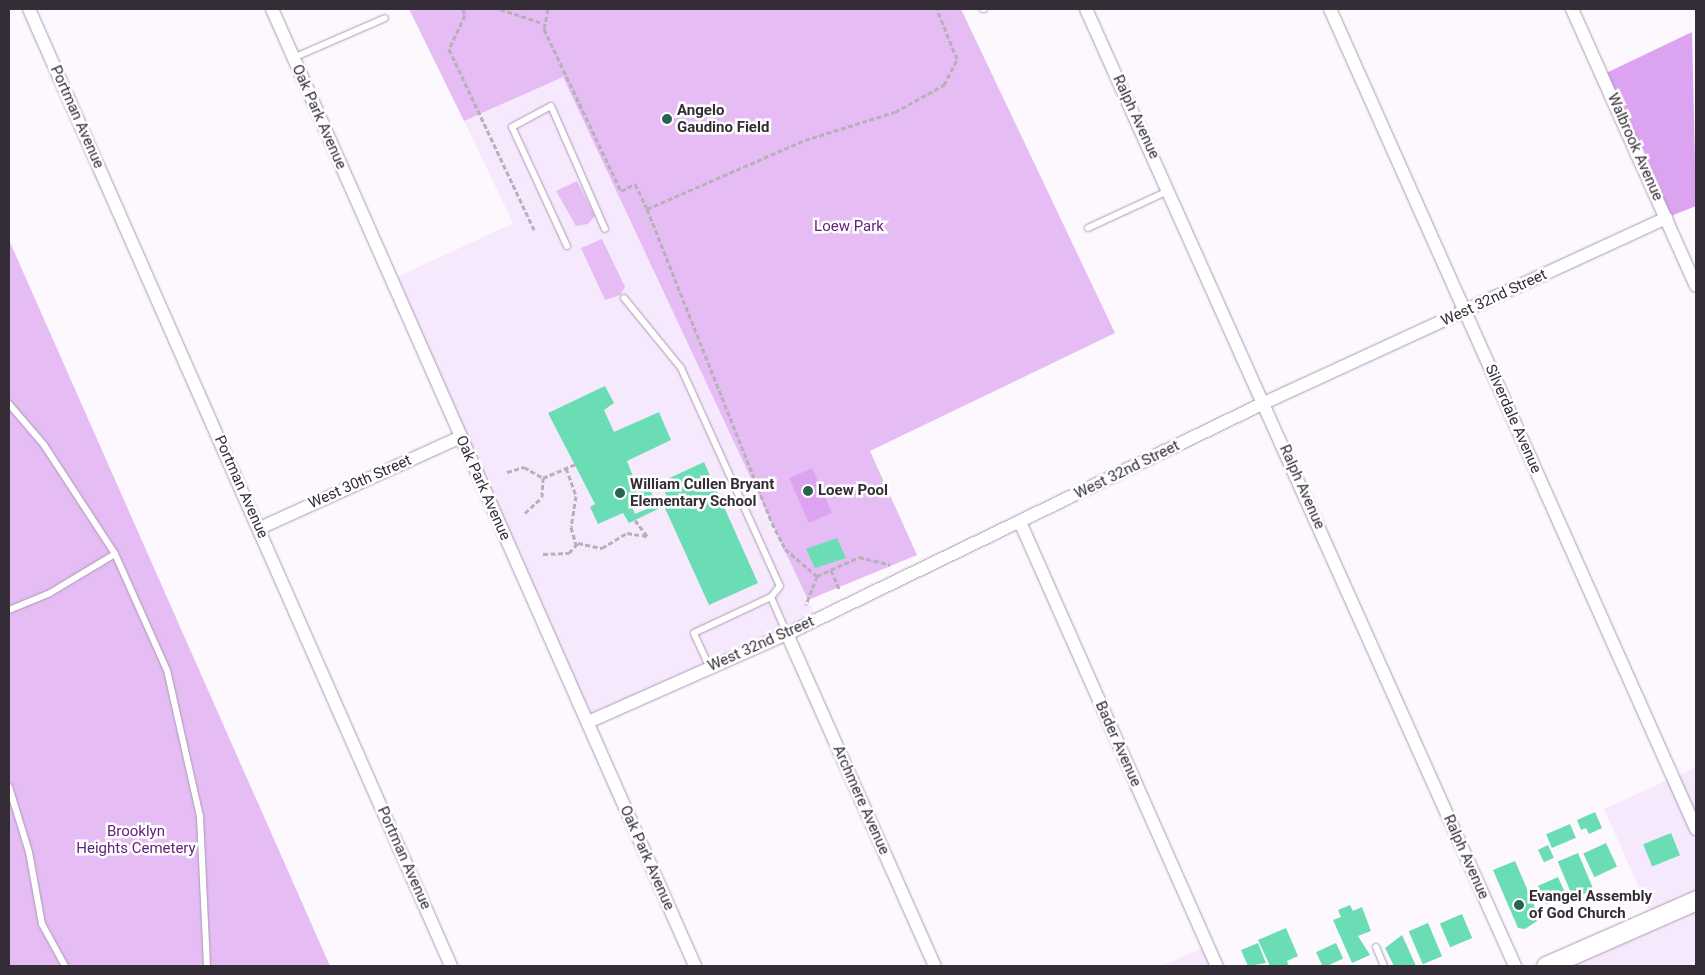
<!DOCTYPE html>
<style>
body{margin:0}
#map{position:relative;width:1705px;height:975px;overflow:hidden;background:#fcf8fd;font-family:Roboto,sans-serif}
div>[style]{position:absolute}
.built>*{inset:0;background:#f7e9fd}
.green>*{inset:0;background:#e5bdf4}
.forest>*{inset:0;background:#dba3f0;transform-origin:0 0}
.building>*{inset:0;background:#6addb4;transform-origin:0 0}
.path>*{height:3px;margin-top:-1.5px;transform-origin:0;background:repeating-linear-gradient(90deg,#b6b1b7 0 5px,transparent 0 7.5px)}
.roads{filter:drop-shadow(0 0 1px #ab99b3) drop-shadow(0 0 1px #ab99b3)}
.lane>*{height:6px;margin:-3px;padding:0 3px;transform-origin:3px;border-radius:3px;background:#fff}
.street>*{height:12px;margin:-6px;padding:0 6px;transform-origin:6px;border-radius:6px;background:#fff}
.secondary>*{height:19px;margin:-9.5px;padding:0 9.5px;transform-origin:9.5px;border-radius:9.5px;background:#fff}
.dots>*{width:14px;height:14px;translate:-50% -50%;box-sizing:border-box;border:2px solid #fff;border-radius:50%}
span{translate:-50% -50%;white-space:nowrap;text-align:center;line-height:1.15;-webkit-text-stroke:5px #fff;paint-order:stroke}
.poi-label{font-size:15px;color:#342d37;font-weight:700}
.left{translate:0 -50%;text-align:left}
.street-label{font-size:15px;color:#342d37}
.park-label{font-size:15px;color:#65227b}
.frame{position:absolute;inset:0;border:10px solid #342d37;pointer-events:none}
</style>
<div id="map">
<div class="built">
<div style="clip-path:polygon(563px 77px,738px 442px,817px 619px,588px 722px,391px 280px,513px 223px,464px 121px)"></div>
<div style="clip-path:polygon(1696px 767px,1696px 966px,1546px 966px,1653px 919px,1604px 809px)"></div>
<div style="clip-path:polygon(1208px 945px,1217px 966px,1162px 966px)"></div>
</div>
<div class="green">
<div style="clip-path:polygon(409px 9px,961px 9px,1115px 333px,870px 451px,917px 555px,808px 600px,563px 77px,464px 121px)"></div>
<div style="clip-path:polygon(577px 181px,595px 216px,588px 224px,576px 226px,556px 191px)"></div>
<div style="clip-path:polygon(602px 239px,625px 287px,620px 295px,605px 300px,581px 248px)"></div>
<div style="clip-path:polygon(9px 240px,330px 966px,9px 966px)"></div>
</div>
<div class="forest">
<div style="clip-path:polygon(1692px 32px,1696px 206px,1666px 218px,1602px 75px)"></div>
<div style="left:812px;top:468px;width:49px;height:25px;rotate:66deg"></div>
</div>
<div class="building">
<div style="clip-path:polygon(605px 386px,614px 403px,604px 410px,614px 432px,659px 412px,671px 440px,627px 461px,636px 484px,645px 480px,653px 496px,631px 505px,635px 514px,668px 500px,661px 482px,704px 462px,758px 583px,709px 605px,664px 506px,629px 523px,623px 513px,598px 524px,590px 507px,595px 504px,548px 413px)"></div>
<div style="clip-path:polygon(837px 538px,846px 558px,815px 568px,806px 549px)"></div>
<div style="clip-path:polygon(1595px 812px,1602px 828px,1589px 834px,1586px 828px,1581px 830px,1577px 820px)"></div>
<div style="left:1570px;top:824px;width:15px;height:26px;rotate:67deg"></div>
<div style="left:1671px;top:833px;width:24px;height:30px;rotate:68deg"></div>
<div style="left:1606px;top:843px;width:26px;height:25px;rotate:65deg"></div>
<div style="left:1548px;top:845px;width:14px;height:11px;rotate:65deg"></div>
<div style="left:1578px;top:853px;width:40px;height:22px;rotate:67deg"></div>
<div style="clip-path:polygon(1515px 861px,1540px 919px,1525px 929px,1518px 928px,1493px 870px)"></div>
<div style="left:1558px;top:877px;width:20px;height:22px;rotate:66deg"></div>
<div style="clip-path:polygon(1350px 905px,1353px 911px,1362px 907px,1371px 931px,1358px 936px,1370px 955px,1352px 963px,1333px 920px,1341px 917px,1338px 910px)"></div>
<div style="left:1462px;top:914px;width:26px;height:24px;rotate:67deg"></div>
<div style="left:1428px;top:923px;width:36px;height:21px;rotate:67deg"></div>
<div style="clip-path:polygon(1286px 928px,1298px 956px,1287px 961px,1289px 966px,1270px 966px,1258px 940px)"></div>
<div style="clip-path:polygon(1402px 935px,1416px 966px,1394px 966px,1385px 948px)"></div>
<div style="clip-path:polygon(1258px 943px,1266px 963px,1248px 966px,1241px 950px)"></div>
<div style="left:1336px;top:943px;width:17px;height:22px;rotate:65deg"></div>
</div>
<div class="path">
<div style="left:463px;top:9px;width:6px;rotate:72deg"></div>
<div style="left:465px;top:15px;width:38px;rotate:115deg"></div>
<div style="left:449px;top:49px;width:200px;rotate:64.8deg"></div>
<div style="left:500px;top:9px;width:44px;rotate:18.4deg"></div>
<div style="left:548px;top:9px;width:20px;rotate:101deg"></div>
<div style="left:544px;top:29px;width:179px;rotate:64.6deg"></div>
<div style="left:621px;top:191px;width:16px;rotate:-27deg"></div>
<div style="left:635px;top:184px;width:28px;rotate:64deg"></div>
<div style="left:647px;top:209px;width:172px;rotate:-23.6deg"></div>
<div style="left:805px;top:140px;width:94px;rotate:-17.3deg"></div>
<div style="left:895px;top:112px;width:56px;rotate:-28.9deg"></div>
<div style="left:944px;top:85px;width:29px;rotate:-63deg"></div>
<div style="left:957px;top:59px;width:54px;rotate:-111.8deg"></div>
<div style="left:647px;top:209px;width:338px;rotate:68.3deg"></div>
<div style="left:772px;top:523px;width:29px;rotate:63deg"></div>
<div style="left:785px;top:549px;width:42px;rotate:40.2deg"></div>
<div style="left:817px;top:576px;width:31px;rotate:111deg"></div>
<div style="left:566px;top:468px;width:30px;rotate:70deg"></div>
<div style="left:576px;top:496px;width:31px;rotate:99deg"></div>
<div style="left:571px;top:527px;width:18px;rotate:74deg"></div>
<div style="left:507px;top:472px;width:18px;rotate:-16deg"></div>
<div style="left:524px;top:467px;width:22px;rotate:30deg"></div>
<div style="left:543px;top:478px;width:36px;rotate:-23deg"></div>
<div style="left:525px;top:513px;width:23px;rotate:-43deg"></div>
<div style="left:542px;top:497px;width:19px;rotate:-87deg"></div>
<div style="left:543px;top:554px;width:26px;rotate:-2deg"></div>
<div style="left:569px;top:553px;width:13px;rotate:-48deg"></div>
<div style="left:578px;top:543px;width:25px;rotate:12deg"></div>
<div style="left:602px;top:548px;width:29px;rotate:-31deg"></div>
<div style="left:627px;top:533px;width:20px;rotate:9deg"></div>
<div style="left:647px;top:536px;width:20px;rotate:-127deg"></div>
<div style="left:831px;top:570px;width:21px;rotate:67deg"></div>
<div style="left:817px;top:576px;width:46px;rotate:-24.3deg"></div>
<div style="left:859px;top:557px;width:32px;rotate:14deg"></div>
</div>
<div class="roads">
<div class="lane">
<div style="left:983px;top:9px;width:1px"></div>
<div style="left:293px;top:58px;width:100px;rotate:-23.5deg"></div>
<div style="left:1088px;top:228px;width:88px;rotate:-24.8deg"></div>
<div style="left:567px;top:246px;width:131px;rotate:-114.8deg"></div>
<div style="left:512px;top:127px;width:44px;rotate:-28.3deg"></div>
<div style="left:551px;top:106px;width:134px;rotate:66.3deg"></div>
<div style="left:624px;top:298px;width:90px;rotate:50.8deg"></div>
<div style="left:681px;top:368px;width:239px;rotate:65.6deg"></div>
<div style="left:780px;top:586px;width:14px;rotate:129deg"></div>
<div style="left:9px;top:404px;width:54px;rotate:49.5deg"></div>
<div style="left:44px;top:445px;width:130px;rotate:56.9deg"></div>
<div style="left:115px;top:554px;width:127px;rotate:65.9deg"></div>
<div style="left:167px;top:670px;width:151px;rotate:77.3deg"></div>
<div style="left:200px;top:817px;width:149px;rotate:87.3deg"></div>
<div style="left:9px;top:610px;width:44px;rotate:-22.5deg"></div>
<div style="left:50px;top:593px;width:76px;rotate:-31deg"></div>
<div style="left:710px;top:668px;width:38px;rotate:-115deg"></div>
<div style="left:694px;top:633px;width:85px;rotate:-25.1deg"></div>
<div style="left:771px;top:597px;width:40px;rotate:66.6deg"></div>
<div style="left:9px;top:787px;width:68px;rotate:72.9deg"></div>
<div style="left:29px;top:852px;width:73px;rotate:79.8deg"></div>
<div style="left:42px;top:924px;width:48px;rotate:61.3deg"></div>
<div style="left:1376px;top:947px;width:21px;rotate:67deg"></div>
</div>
<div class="street">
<div style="left:29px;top:9px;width:1046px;rotate:66.2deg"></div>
<div style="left:272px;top:9px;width:1046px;rotate:66.15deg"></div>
<div style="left:1086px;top:9px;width:1049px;rotate:65.85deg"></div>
<div style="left:1330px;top:9px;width:898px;rotate:65.95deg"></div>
<div style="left:1572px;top:9px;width:303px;rotate:65.9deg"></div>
<div style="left:1020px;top:522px;width:486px;rotate:66.1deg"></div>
<div style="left:260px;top:528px;width:221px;rotate:-24.4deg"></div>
<div style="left:787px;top:634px;width:363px;rotate:66deg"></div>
<div style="left:588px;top:722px;width:218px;rotate:-23.9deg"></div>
<div style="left:787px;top:634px;width:530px;rotate:-25.84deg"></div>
<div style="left:1264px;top:403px;width:443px;rotate:-24.7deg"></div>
</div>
<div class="secondary">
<div style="left:1546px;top:966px;width:164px;rotate:-23.7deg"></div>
</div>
</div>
<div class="dots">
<div style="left:667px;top:119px;background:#28644f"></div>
<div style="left:808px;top:491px;background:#28644f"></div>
<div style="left:620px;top:493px;background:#28644f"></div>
<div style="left:1519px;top:905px;background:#28644f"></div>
</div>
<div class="poi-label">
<span class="left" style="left:677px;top:119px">Angelo<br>Gaudino Field</span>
<span class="left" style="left:630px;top:493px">William Cullen Bryant<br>Elementary School</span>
<span class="left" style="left:818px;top:491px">Loew Pool</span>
<span class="left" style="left:1529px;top:905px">Evangel Assembly<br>of God Church</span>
</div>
<div class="street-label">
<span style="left:77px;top:117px;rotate:66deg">Portman Avenue</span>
<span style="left:319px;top:117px;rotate:66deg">Oak Park Avenue</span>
<span style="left:1136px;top:117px;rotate:65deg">Ralph Avenue</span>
<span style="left:1635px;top:147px;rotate:66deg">Walbrook Avenue</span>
<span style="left:1494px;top:298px;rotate:-25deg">West 32nd Street</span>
<span style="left:1513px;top:419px;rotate:66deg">Silverdale Avenue</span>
<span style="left:1127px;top:470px;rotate:-26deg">West 32nd Street</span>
<span style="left:360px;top:482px;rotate:-24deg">West 30th Street</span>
<span style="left:241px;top:487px;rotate:66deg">Portman Avenue</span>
<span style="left:1302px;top:487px;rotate:66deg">Ralph Avenue</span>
<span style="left:483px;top:488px;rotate:66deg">Oak Park Avenue</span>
<span style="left:761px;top:644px;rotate:-24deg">West 32nd Street</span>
<span style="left:1118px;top:744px;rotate:66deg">Bader Avenue</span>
<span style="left:861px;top:800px;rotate:66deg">Archmere Avenue</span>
<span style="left:1466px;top:857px;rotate:66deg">Ralph Avenue</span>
<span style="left:404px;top:858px;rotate:66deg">Portman Avenue</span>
<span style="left:647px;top:858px;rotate:66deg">Oak Park Avenue</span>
</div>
<div class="park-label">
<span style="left:849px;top:227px">Loew Park</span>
<span style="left:136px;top:840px">Brooklyn<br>Heights Cemetery</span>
</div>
<div class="frame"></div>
</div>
